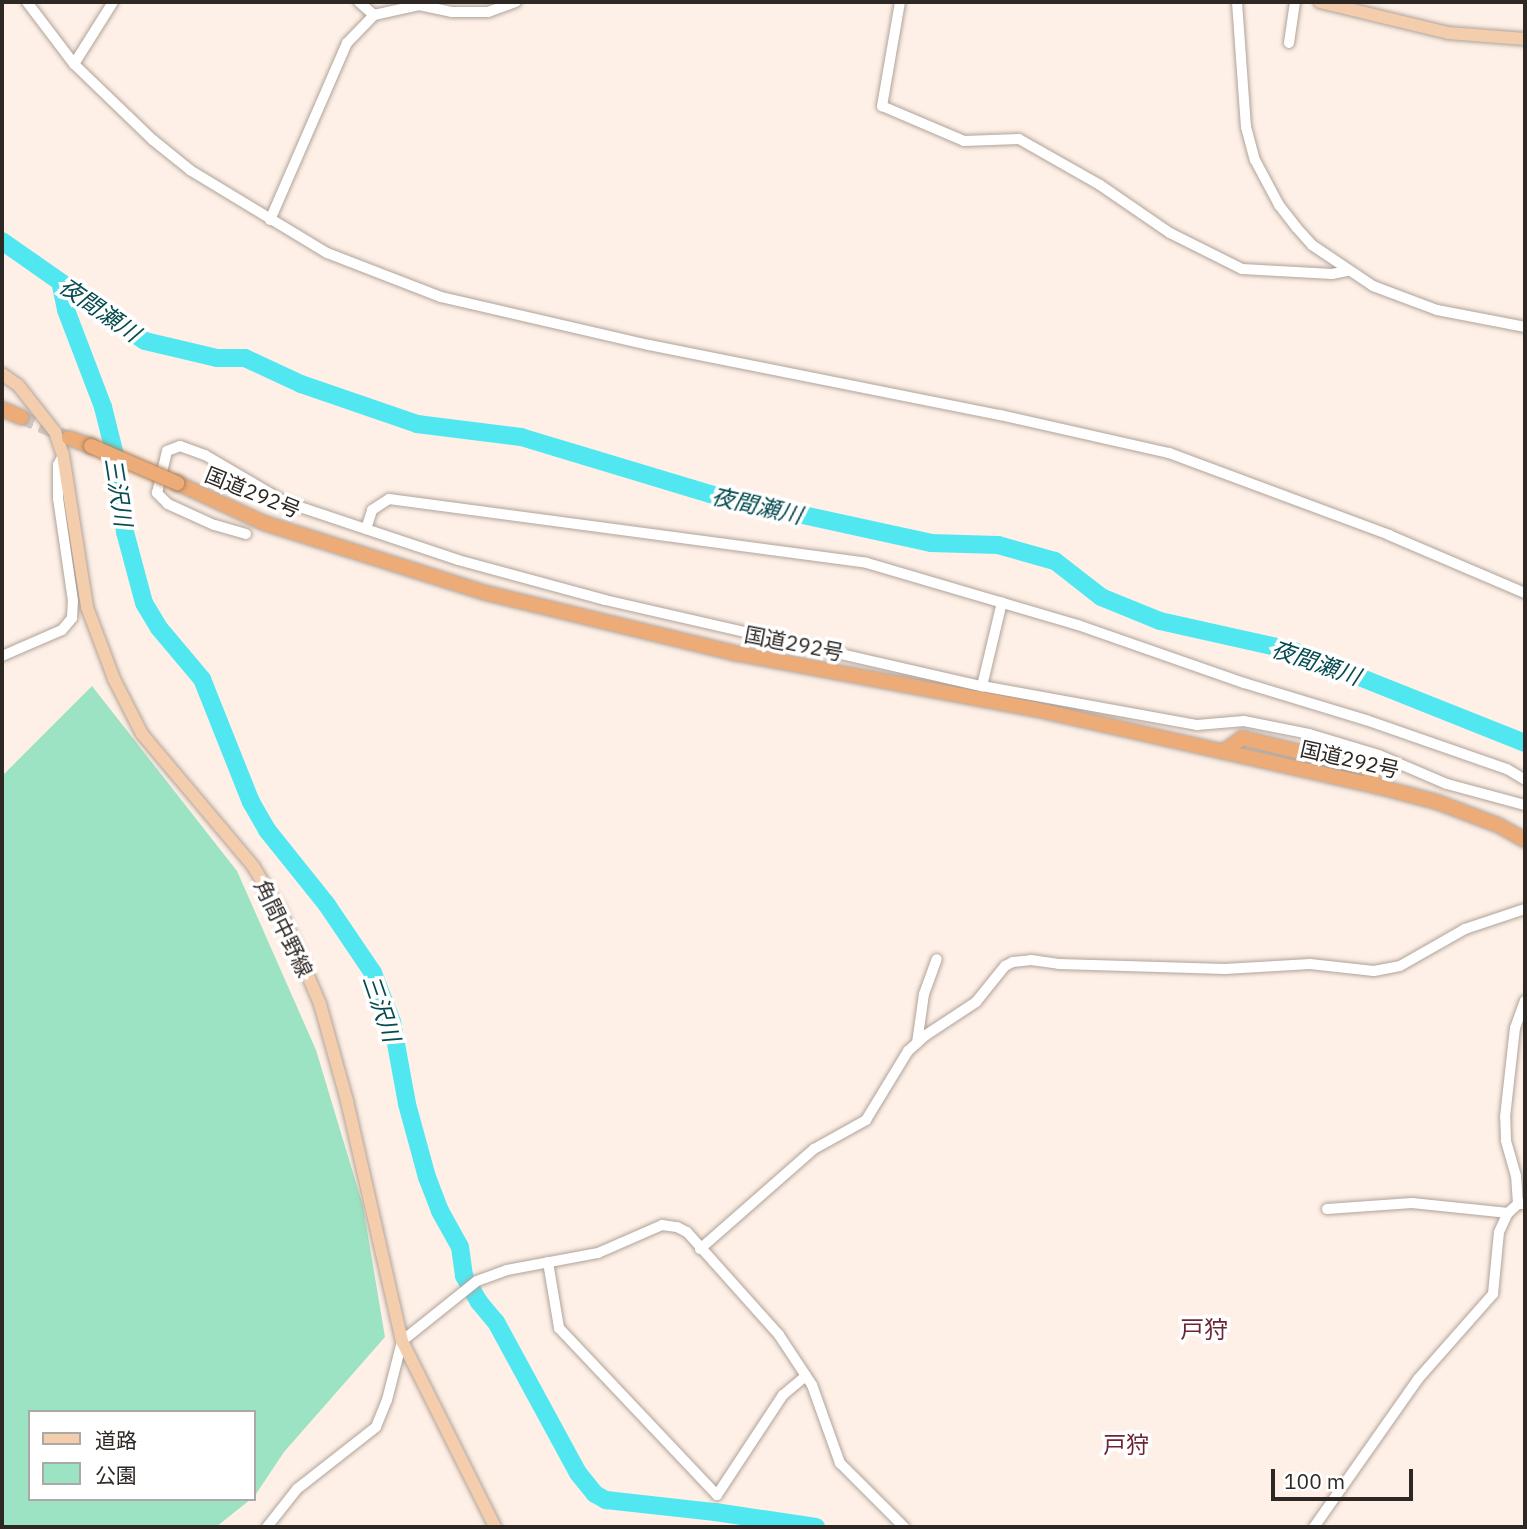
<!DOCTYPE html>
<meta charset="utf-8">
<style>
body{margin:0}
#map{position:relative;width:1527px;height:1529px;overflow:hidden;background:#fef0e6;font-family:"IBM Plex Sans","Noto Sans JP",sans-serif}
div>[style]{position:absolute}
.green>*{inset:0;background:#9ce3c3}
.river>*{height:18px;margin:-9px;padding:0 9px;transform-origin:9px;border-radius:9px;background:#51e7f1}
.highway-tunnel>*{height:14px;margin-top:-7px;transform-origin:0;background:repeating-linear-gradient(90deg,#d4c8bf 0 14px,transparent 0 21px)}
.roads{filter:drop-shadow(0 0 2px #b0a39a) drop-shadow(0 0 2px #b0a39a)}
.minor>*{height:10px;margin:-5px;padding:0 5px;transform-origin:5px;border-radius:5px;background:#fff}
.major>*{height:12px;margin:-6px;padding:0 6px;transform-origin:6px;border-radius:6px;background:#f4cdad}
.highway>*{height:14px;margin:-7px;padding:0 7px;transform-origin:7px;border-radius:7px;background:#edac77}
.bridges{filter:drop-shadow(0 0 2px #aa7e5a) drop-shadow(0 0 2px #aa7e5a)}
.highway-bridge>*{height:14px;margin:-7px;padding:0 7px;transform-origin:7px;border-radius:7px;background:#edac77}
span{translate:-50% -50%;white-space:nowrap;text-align:center;line-height:1.15;-webkit-text-stroke:7px #fff;paint-order:stroke}
.street-label{font-size:21px;color:#2e2825}
.water-label{font-size:23px;color:#054b4f;font-style:italic}
.neighbourhood-label{font-size:23px;color:#6b2535}
.quarter-label{font-size:24px;color:#6b2535}
.frame{position:absolute;inset:0;border:4px solid #2e2825;pointer-events:none}
.legend{position:absolute;left:28px;top:1410px;width:228px;height:91px;box-sizing:border-box;background:#fff;border:2px solid #aba9a8;margin:0;padding:9px 12px;list-style:none;font-size:21px;color:#2e2825}
.legend li{display:flex;align-items:center;gap:14px;height:35px}
.legend b{width:35px;border:2px solid #aba9a8}
.scale{position:absolute;left:1271px;top:1469px;width:142px;height:32px;box-sizing:border-box;border:4px solid #2e2825;border-top:0;padding-left:9px;font-size:21px;line-height:24px;white-space:nowrap;color:#2e2825;-webkit-text-stroke:5px #fff;paint-order:stroke}
</style>
<div id="map">
<div class="green">
<div style="clip-path:polygon(92px 686px,237px 871px,316px 1050px,363px 1206px,385px 1337px,284px 1452px,254px 1497px,254px 1412px,30px 1412px,30px 1499px,251px 1499px,216px 1527px,2px 1527px,2px 776px)"></div>
</div>
<div class="river">
<div style="left:2px;top:241px;width:174px;rotate:35deg"></div>
<div style="left:145px;top:341px;width:74px;rotate:13.3deg"></div>
<div style="left:217px;top:358px;width:28px"></div>
<div style="left:245px;top:358px;width:62px;rotate:24.9deg"></div>
<div style="left:301px;top:384px;width:123px;rotate:19deg"></div>
<div style="left:417px;top:424px;width:105px;rotate:7.1deg"></div>
<div style="left:521px;top:437px;width:204px;rotate:16.8deg"></div>
<div style="left:716px;top:496px;width:220px;rotate:12.3deg"></div>
<div style="left:931px;top:543px;width:67px;rotate:1.7deg"></div>
<div style="left:998px;top:545px;width:59px;rotate:15.7deg"></div>
<div style="left:1055px;top:561px;width:58px;rotate:38deg"></div>
<div style="left:1101px;top:597px;width:64px;rotate:22.1deg"></div>
<div style="left:1160px;top:621px;width:137px;rotate:12.6deg"></div>
<div style="left:1294px;top:651px;width:249px;rotate:21.7deg"></div>
<div style="left:61px;top:286px;width:25px;rotate:78deg"></div>
<div style="left:66px;top:310px;width:104px;rotate:69.1deg"></div>
<div style="left:103px;top:407px;width:49px;rotate:76deg"></div>
<div style="left:115px;top:455px;width:78px;rotate:82.6deg"></div>
<div style="left:125px;top:532px;width:73px;rotate:75deg"></div>
<div style="left:144px;top:603px;width:29px;rotate:59deg"></div>
<div style="left:159px;top:628px;width:67px;rotate:49.9deg"></div>
<div style="left:202px;top:679px;width:132px;rotate:68.3deg"></div>
<div style="left:251px;top:802px;width:32px;rotate:60deg"></div>
<div style="left:267px;top:830px;width:96px;rotate:51.3deg"></div>
<div style="left:327px;top:905px;width:82px;rotate:55.9deg"></div>
<div style="left:373px;top:973px;width:53px;rotate:68.8deg"></div>
<div style="left:392px;top:1022px;width:83px;rotate:79.6deg"></div>
<div style="left:407px;top:1104px;width:76px;rotate:74.7deg"></div>
<div style="left:427px;top:1177px;width:36px;rotate:69deg"></div>
<div style="left:440px;top:1211px;width:41px;rotate:60.9deg"></div>
<div style="left:460px;top:1247px;width:29px;rotate:82deg"></div>
<div style="left:464px;top:1276px;width:30px;rotate:60deg"></div>
<div style="left:479px;top:1302px;width:26px;rotate:50deg"></div>
<div style="left:496px;top:1322px;width:172px;rotate:61.5deg"></div>
<div style="left:578px;top:1473px;width:27px;rotate:51deg"></div>
<div style="left:595px;top:1494px;width:13px;rotate:29deg"></div>
<div style="left:606px;top:1500px;width:110px;rotate:6.3deg"></div>
<div style="left:715px;top:1512px;width:102px;rotate:8.4deg"></div>
</div>
<div class="highway-tunnel">
<div style="left:21px;top:417px;width:52px;rotate:23.6deg"></div>
</div>
<div class="roads">
<div class="minor">
<div style="left:27px;top:2px;width:78px;rotate:52.8deg"></div>
<div style="left:74px;top:64px;width:110px;rotate:43.9deg"></div>
<div style="left:153px;top:140px;width:48px;rotate:39deg"></div>
<div style="left:190px;top:170px;width:160px;rotate:31.2deg"></div>
<div style="left:327px;top:253px;width:122px;rotate:21.1deg"></div>
<div style="left:441px;top:297px;width:213px;rotate:13deg"></div>
<div style="left:649px;top:345px;width:358px;rotate:11.3deg"></div>
<div style="left:1000px;top:415px;width:173px;rotate:12.7deg"></div>
<div style="left:1169px;top:453px;width:235px;rotate:20.4deg"></div>
<div style="left:1389px;top:535px;width:148px;rotate:23.1deg"></div>
<div style="left:359px;top:2px;width:20px;rotate:41deg"></div>
<div style="left:900px;top:2px;width:106px;rotate:99.8deg"></div>
<div style="left:882px;top:106px;width:89px;rotate:23.1deg"></div>
<div style="left:964px;top:141px;width:55px;rotate:-2.1deg"></div>
<div style="left:1019px;top:139px;width:93px;rotate:29.6deg"></div>
<div style="left:1100px;top:185px;width:85px;rotate:34.4deg"></div>
<div style="left:1170px;top:233px;width:80px;rotate:26.6deg"></div>
<div style="left:1242px;top:269px;width:90px;rotate:3.2deg"></div>
<div style="left:1332px;top:274px;width:15px;rotate:-11deg"></div>
<div style="left:1237px;top:2px;width:125px;rotate:85.9deg"></div>
<div style="left:1246px;top:127px;width:34px;rotate:75deg"></div>
<div style="left:1255px;top:160px;width:51px;rotate:61.9deg"></div>
<div style="left:1279px;top:205px;width:28px;rotate:52deg"></div>
<div style="left:1296px;top:227px;width:24px;rotate:48deg"></div>
<div style="left:1312px;top:245px;width:73px;rotate:33.9deg"></div>
<div style="left:1373px;top:286px;width:68px;rotate:20.6deg"></div>
<div style="left:1437px;top:310px;width:90px;rotate:10.9deg"></div>
<div style="left:1289px;top:43px;width:41px;rotate:-81.7deg"></div>
<div style="left:74px;top:64px;width:73px;rotate:-57.8deg"></div>
<div style="left:270px;top:220px;width:193px;rotate:-66.5deg"></div>
<div style="left:347px;top:43px;width:39px;rotate:-46deg"></div>
<div style="left:374px;top:15px;width:46px;rotate:-12.5deg"></div>
<div style="left:419px;top:5px;width:34px;rotate:12deg"></div>
<div style="left:452px;top:12px;width:36px"></div>
<div style="left:488px;top:12px;width:30px;rotate:-20deg"></div>
<div style="left:366px;top:529px;width:20px;rotate:-72deg"></div>
<div style="left:372px;top:510px;width:20px;rotate:-33deg"></div>
<div style="left:389px;top:499px;width:482px;rotate:7.6deg"></div>
<div style="left:867px;top:563px;width:220px;rotate:16.4deg"></div>
<div style="left:1078px;top:625px;width:176px;rotate:19.3deg"></div>
<div style="left:1244px;top:683px;width:127px;rotate:16.9deg"></div>
<div style="left:1366px;top:720px;width:149px;rotate:19.2deg"></div>
<div style="left:1507px;top:769px;width:21px;rotate:31deg"></div>
<div style="left:246px;top:534px;width:33px;rotate:-164deg"></div>
<div style="left:214px;top:525px;width:51px;rotate:-155.5deg"></div>
<div style="left:168px;top:504px;width:16px;rotate:-135deg"></div>
<div style="left:157px;top:493px;width:43px;rotate:-76.6deg"></div>
<div style="left:167px;top:451px;width:14px;rotate:-21deg"></div>
<div style="left:180px;top:446px;width:27px;rotate:20deg"></div>
<div style="left:205px;top:455px;width:93px;rotate:30.4deg"></div>
<div style="left:285px;top:502px;width:182px;rotate:18.5deg"></div>
<div style="left:458px;top:560px;width:152px;rotate:15.2deg"></div>
<div style="left:605px;top:600px;width:387px;rotate:12.9deg"></div>
<div style="left:982px;top:686px;width:219px;rotate:10.3deg"></div>
<div style="left:1197px;top:725px;width:47px;rotate:-4.9deg"></div>
<div style="left:1244px;top:721px;width:66px;rotate:11.3deg"></div>
<div style="left:1309px;top:734px;width:73px;rotate:16.7deg"></div>
<div style="left:1379px;top:755px;width:74px;rotate:23.1deg"></div>
<div style="left:1447px;top:784px;width:81px;rotate:15.1deg"></div>
<div style="left:2px;top:656px;width:65px;rotate:-23.4deg"></div>
<div style="left:62px;top:630px;width:16px;rotate:-50deg"></div>
<div style="left:72px;top:618px;width:17px;rotate:-87deg"></div>
<div style="left:73px;top:601px;width:104px;rotate:-98.3deg"></div>
<div style="left:58px;top:498px;width:33px;rotate:-90deg"></div>
<div style="left:58px;top:465px;width:11px;rotate:-63deg"></div>
<div style="left:982px;top:686px;width:86px;rotate:-76.6deg"></div>
<div style="left:917px;top:1043px;width:49px;rotate:-81.9deg"></div>
<div style="left:924px;top:994px;width:37px;rotate:-70deg"></div>
<div style="left:1518px;top:1204px;width:28px;rotate:-94deg"></div>
<div style="left:1516px;top:1176px;width:37px;rotate:-106deg"></div>
<div style="left:1506px;top:1140px;width:23px;rotate:-92deg"></div>
<div style="left:1505px;top:1117px;width:90px;rotate:-83.6deg"></div>
<div style="left:1515px;top:1028px;width:29px;rotate:-70deg"></div>
<div style="left:1327px;top:1209px;width:85px;rotate:-4deg"></div>
<div style="left:1412px;top:1203px;width:97px;rotate:5.9deg"></div>
<div style="left:700px;top:1249px;width:152px;rotate:-41.3deg"></div>
<div style="left:814px;top:1149px;width:60px;rotate:-29.1deg"></div>
<div style="left:866px;top:1120px;width:81px;rotate:-58.7deg"></div>
<div style="left:908px;top:1051px;width:24px;rotate:-42deg"></div>
<div style="left:926px;top:1035px;width:60px;rotate:-33.4deg"></div>
<div style="left:976px;top:1002px;width:46px;rotate:-51.1deg"></div>
<div style="left:1005px;top:966px;width:9px;rotate:-27deg"></div>
<div style="left:1013px;top:962px;width:18px;rotate:-6deg"></div>
<div style="left:1031px;top:960px;width:28px;rotate:8deg"></div>
<div style="left:1059px;top:964px;width:166px;rotate:1.7deg"></div>
<div style="left:1225px;top:969px;width:85px;rotate:-3.4deg"></div>
<div style="left:1310px;top:964px;width:64px;rotate:6.2deg"></div>
<div style="left:1374px;top:971px;width:26px;rotate:-11deg"></div>
<div style="left:1400px;top:966px;width:75px;rotate:-29.6deg"></div>
<div style="left:1465px;top:929px;width:63px;rotate:-18.4deg"></div>
<div style="left:548px;top:1262px;width:67px;rotate:80.5deg"></div>
<div style="left:559px;top:1328px;width:230px;rotate:46.6deg"></div>
<div style="left:717px;top:1495px;width:120px;rotate:-56.6deg"></div>
<div style="left:783px;top:1395px;width:30px;rotate:-40deg"></div>
<div style="left:267px;top:1527px;width:48px;rotate:-51.7deg"></div>
<div style="left:297px;top:1489px;width:100px;rotate:-38.1deg"></div>
<div style="left:376px;top:1427px;width:29px;rotate:-68deg"></div>
<div style="left:387px;top:1400px;width:61px;rotate:-75.7deg"></div>
<div style="left:402px;top:1341px;width:96px;rotate:-38.7deg"></div>
<div style="left:477px;top:1281px;width:32px;rotate:-20deg"></div>
<div style="left:507px;top:1270px;width:93px;rotate:-10.6deg"></div>
<div style="left:598px;top:1253px;width:70px;rotate:-23.6deg"></div>
<div style="left:662px;top:1225px;width:15px;rotate:8deg"></div>
<div style="left:677px;top:1227px;width:11px;rotate:27deg"></div>
<div style="left:687px;top:1232px;width:138px;rotate:48.2deg"></div>
<div style="left:779px;top:1335px;width:60px;rotate:56.6deg"></div>
<div style="left:812px;top:1385px;width:83px;rotate:70.3deg"></div>
<div style="left:840px;top:1463px;width:91px;rotate:45deg"></div>
<div style="left:1314px;top:1527px;width:181px;rotate:-54.9deg"></div>
<div style="left:1418px;top:1379px;width:113px;rotate:-48.6deg"></div>
<div style="left:1493px;top:1294px;width:62px;rotate:-84.5deg"></div>
<div style="left:1499px;top:1232px;width:21px;rotate:-65deg"></div>
<div style="left:1508px;top:1213px;width:13px;rotate:-42deg"></div>
<div style="left:1518px;top:1204px;width:7px"></div>
</div>
<div class="major">
<div style="left:1320px;top:2px;width:132px;rotate:13.6deg"></div>
<div style="left:1448px;top:33px;width:77px;rotate:4.5deg"></div>
<div style="left:2px;top:374px;width:19px;rotate:35deg"></div>
<div style="left:18px;top:385px;width:60px;rotate:51.8deg"></div>
<div style="left:55px;top:432px;width:24px;rotate:71deg"></div>
<div style="left:63px;top:455px;width:154px;rotate:81deg"></div>
<div style="left:87px;top:607px;width:77px;rotate:69.4deg"></div>
<div style="left:114px;top:679px;width:62px;rotate:63deg"></div>
<div style="left:142px;top:734px;width:172px;rotate:49.9deg"></div>
<div style="left:253px;top:866px;width:52px;rotate:58.5deg"></div>
<div style="left:280px;top:910px;width:102px;rotate:66.9deg"></div>
<div style="left:320px;top:1004px;width:101px;rotate:74.4deg"></div>
<div style="left:347px;top:1101px;width:246px;rotate:77.1deg"></div>
<div style="left:402px;top:1341px;width:208px;rotate:63.4deg"></div>
</div>
<div class="highway">
<div style="left:2px;top:409px;width:21px;rotate:23deg"></div>
<div style="left:69px;top:438px;width:23px;rotate:20deg"></div>
<div style="left:177px;top:483px;width:96px;rotate:24.7deg"></div>
<div style="left:264px;top:523px;width:233px;rotate:17.5deg"></div>
<div style="left:486px;top:593px;width:260px;rotate:13.6deg"></div>
<div style="left:739px;top:654px;width:300px;rotate:10.6deg"></div>
<div style="left:1034px;top:709px;width:351px;rotate:12.7deg"></div>
<div style="left:1376px;top:786px;width:63px;rotate:14.7deg"></div>
<div style="left:1437px;top:802px;width:65px;rotate:20.7deg"></div>
<div style="left:1498px;top:825px;width:31px;rotate:29deg"></div>
<div style="left:1223px;top:752px;width:24px;rotate:-36deg"></div>
<div style="left:1242px;top:738px;width:130px;rotate:13.4deg"></div>
<div style="left:1368px;top:768px;width:20px;rotate:66deg"></div>
</div>
</div>
<div class="bridges">
<div class="highway-bridge">
<div style="left:91px;top:446px;width:94px;rotate:23.3deg"></div>
</div>
</div>
<div class="street-label">
<span style="left:253px;top:492px;rotate:22deg">国道292号</span>
<span style="left:794px;top:643px;rotate:11deg">国道292号</span>
<span style="left:1350px;top:759px;rotate:13deg">国道292号</span>
<span style="left:284px;top:928px;rotate:64deg">角間中野線</span>
</div>
<div class="water-label">
<span style="left:100px;top:309px;rotate:35deg">夜間瀬川</span>
<span style="left:119px;top:492px;rotate:81deg">三沢川</span>
<span style="left:757px;top:505px;rotate:13deg">夜間瀬川</span>
<span style="left:1316px;top:662px;rotate:19deg">夜間瀬川</span>
<span style="left:382px;top:1008px;rotate:71deg">三沢川</span>
</div>
<div class="neighbourhood-label">
<span style="left:1126px;top:1444px">戸狩</span>
</div>
<div class="quarter-label">
<span style="left:1204px;top:1330px">戸狩</span>
</div>
<div class="frame"></div>
<ul class="legend">
<li><b style="height:9px;background:#f4cdad"></b>道路</li>
<li><b style="height:19px;background:#9ce3c3"></b>公園</li>
</ul>
<div class="scale">100 m</div>
</div>
